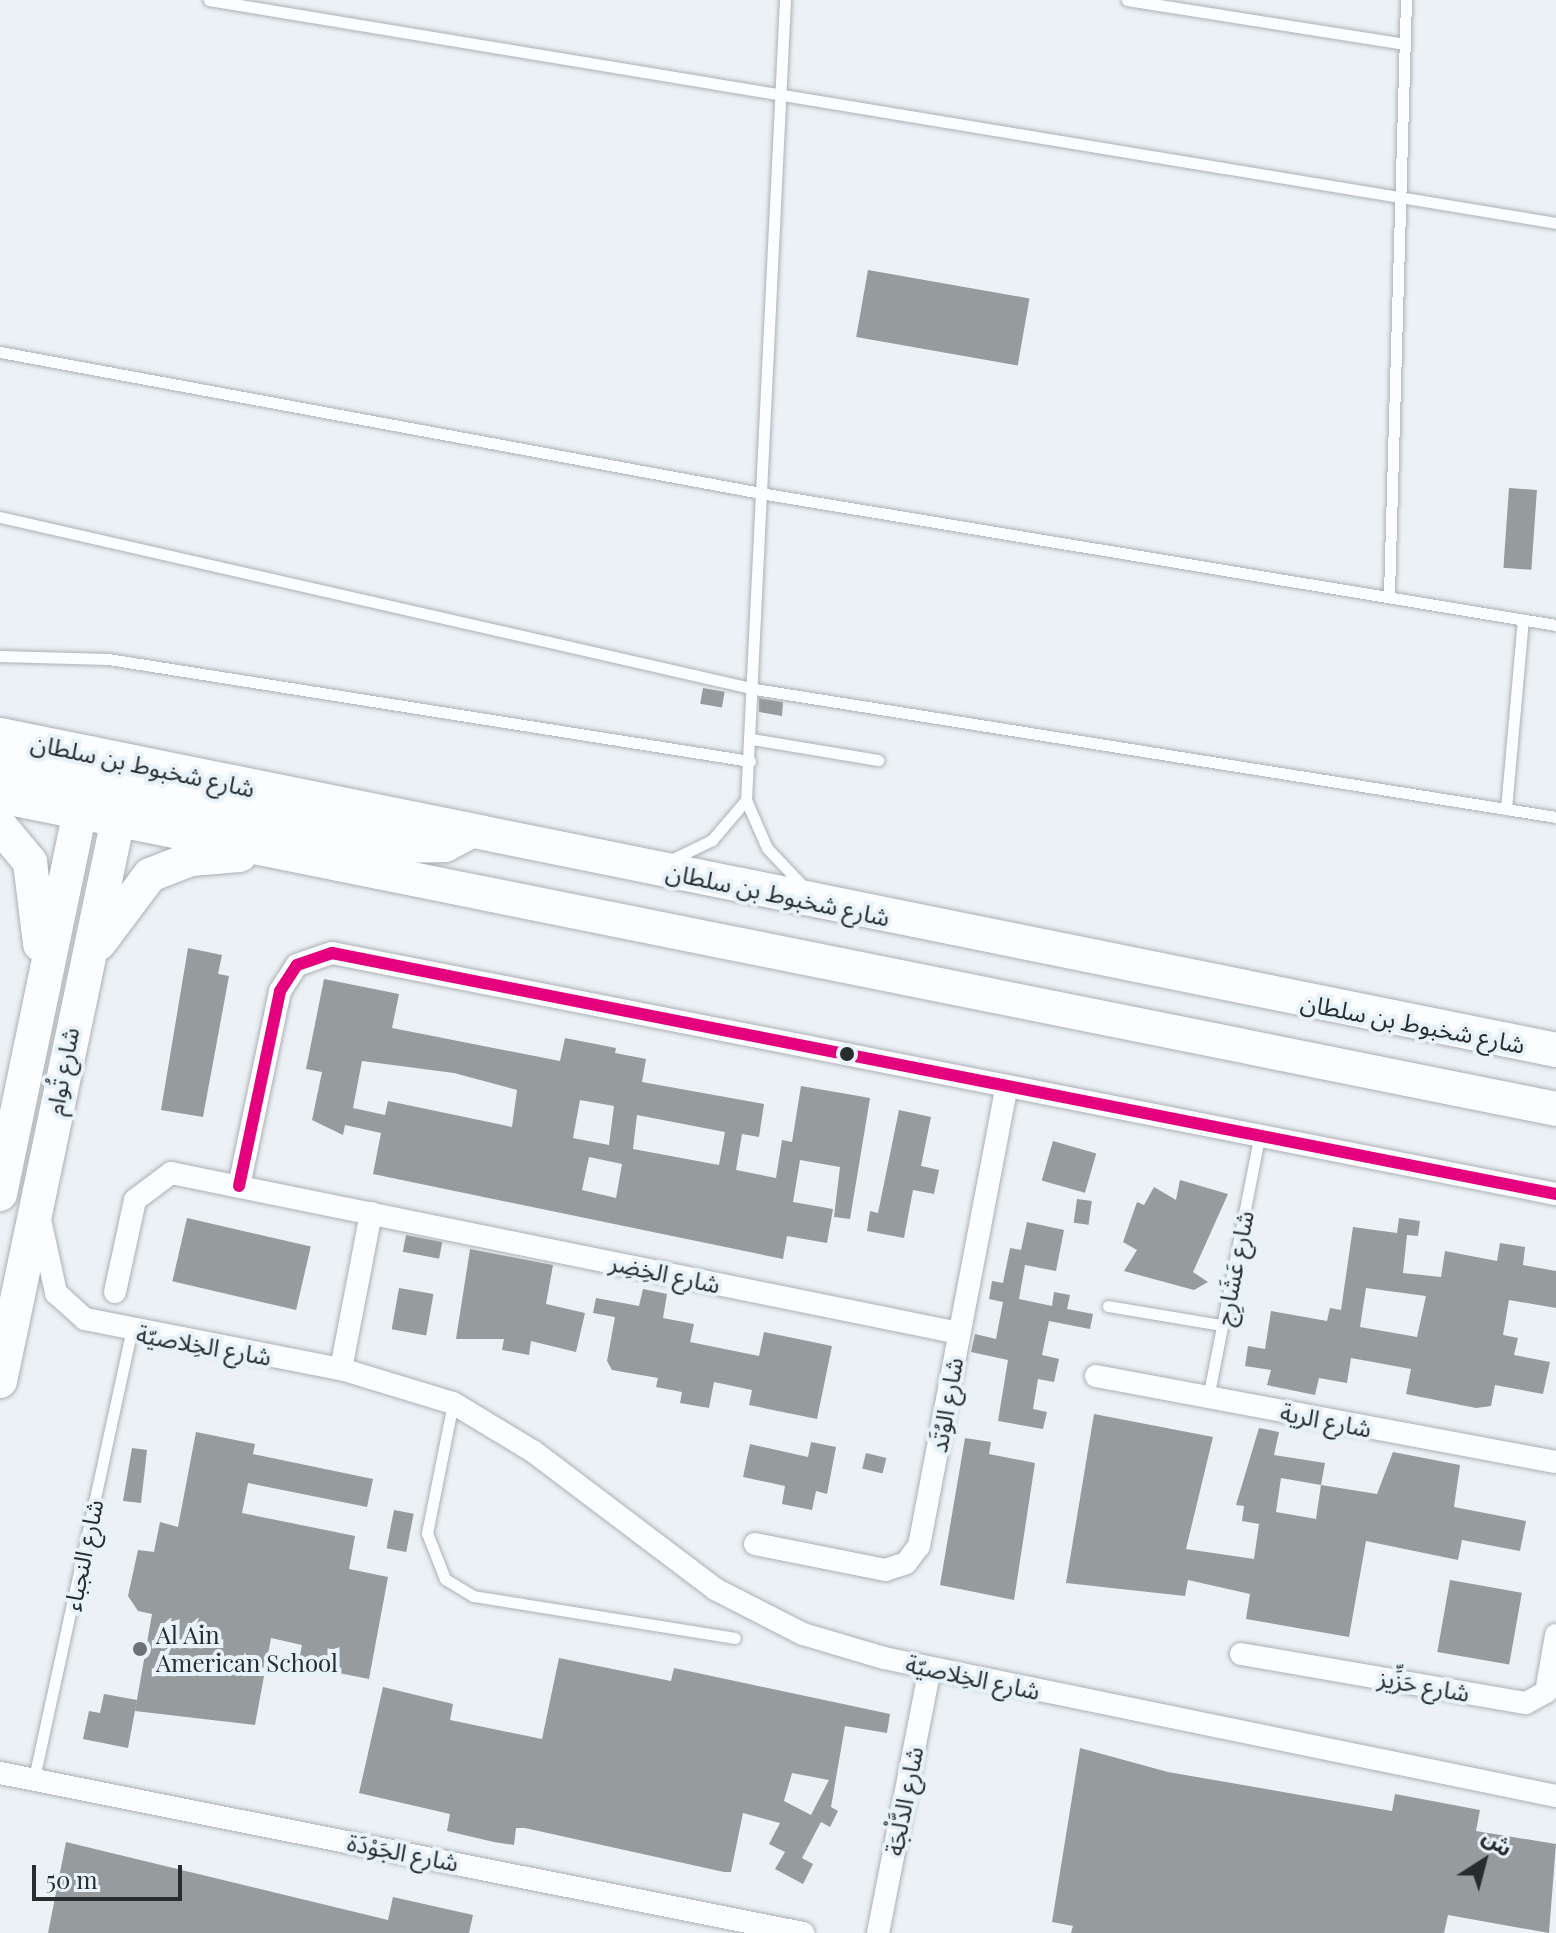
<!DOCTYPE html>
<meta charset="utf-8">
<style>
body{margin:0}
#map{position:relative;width:1556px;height:1933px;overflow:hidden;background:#ebf1f5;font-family:"Playfair Display","Noto Sans Arabic",serif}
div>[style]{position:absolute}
.building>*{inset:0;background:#969b9d;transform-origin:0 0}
.roads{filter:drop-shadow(0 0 2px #acb0b3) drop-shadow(0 0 2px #acb0b3)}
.lane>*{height:11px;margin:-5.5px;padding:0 5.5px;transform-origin:5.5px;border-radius:5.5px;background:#fcfdfe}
.street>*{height:22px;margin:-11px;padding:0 11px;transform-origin:11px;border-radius:11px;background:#fcfdfe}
.primary>*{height:34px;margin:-17px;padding:0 17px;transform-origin:17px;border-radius:17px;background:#fcfdfe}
.bus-1>*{height:12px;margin:-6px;padding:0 6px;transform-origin:6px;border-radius:6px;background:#e5007d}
.dots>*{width:22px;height:22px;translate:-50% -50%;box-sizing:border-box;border:4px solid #e7f2f9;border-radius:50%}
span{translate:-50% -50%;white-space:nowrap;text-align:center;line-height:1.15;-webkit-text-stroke:8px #e7f2f9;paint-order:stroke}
.street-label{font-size:24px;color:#272c2e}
.poi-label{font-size:24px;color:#272c2e}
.left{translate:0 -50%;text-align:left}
.north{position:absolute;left:1444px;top:1821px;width:80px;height:80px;-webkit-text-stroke:6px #e7f2f9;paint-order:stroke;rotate:36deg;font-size:22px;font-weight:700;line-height:32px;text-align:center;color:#272c2e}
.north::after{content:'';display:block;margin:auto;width:28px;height:36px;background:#272c2e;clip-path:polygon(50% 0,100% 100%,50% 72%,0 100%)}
.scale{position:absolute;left:32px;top:1865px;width:150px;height:36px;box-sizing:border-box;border:4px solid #272c2e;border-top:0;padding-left:10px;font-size:24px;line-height:28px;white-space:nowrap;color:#272c2e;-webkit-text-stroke:6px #e7f2f9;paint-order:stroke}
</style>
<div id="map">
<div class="building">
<div style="left:868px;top:270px;width:164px;height:68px;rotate:10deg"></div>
<div style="left:1509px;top:488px;width:28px;height:80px;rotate:4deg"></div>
<div style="left:703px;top:688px;width:22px;height:16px;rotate:10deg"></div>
<div style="clip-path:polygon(759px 698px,783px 702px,782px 716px,759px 712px)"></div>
<div style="clip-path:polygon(188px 948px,222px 955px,218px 974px,229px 976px,203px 1117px,161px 1110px)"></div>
<div style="clip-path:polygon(evenodd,324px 979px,399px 994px,392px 1028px,560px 1061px,565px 1038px,616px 1048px,615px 1053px,646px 1059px,642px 1082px,764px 1104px,759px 1137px,742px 1134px,736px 1170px,776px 1178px,782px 1140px,792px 1142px,801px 1086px,870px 1098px,850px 1219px,834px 1217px,840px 1167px,800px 1160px,793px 1202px,833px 1209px,827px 1243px,787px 1236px,783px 1259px,373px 1174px,381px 1133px,345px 1125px,343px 1135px,312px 1120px,322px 1072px,306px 1069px,324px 979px,362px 1061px,454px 1073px,517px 1090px,512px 1127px,388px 1101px,385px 1115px,353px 1108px,362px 1061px,324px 979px,580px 1100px,614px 1106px,609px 1145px,573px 1138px,580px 1100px,324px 979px,637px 1115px,725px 1132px,719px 1165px,633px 1149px,637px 1115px,324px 979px,589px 1157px,622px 1164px,616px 1198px,582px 1190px,589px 1157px)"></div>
<div style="clip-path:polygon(899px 1110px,931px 1117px,921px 1166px,939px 1170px,934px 1194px,913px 1190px,904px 1238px,867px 1231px,870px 1211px,878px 1213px)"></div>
<div style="left:1053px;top:1141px;width:45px;height:41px;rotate:16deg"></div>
<div style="clip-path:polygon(1180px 1180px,1228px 1194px,1193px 1272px,1208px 1282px,1194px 1290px,1124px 1271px,1137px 1250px,1123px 1242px,1137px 1202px,1144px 1205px,1154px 1187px,1176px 1200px)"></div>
<div style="left:1077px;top:1199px;width:15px;height:24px;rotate:8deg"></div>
<div style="left:187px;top:1218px;width:127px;height:65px;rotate:13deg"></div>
<div style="clip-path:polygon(evenodd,1399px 1218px,1420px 1221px,1418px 1236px,1407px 1235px,1403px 1273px,1441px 1277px,1445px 1251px,1497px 1261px,1500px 1243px,1525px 1247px,1523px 1265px,1556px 1271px,1556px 1308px,1509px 1300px,1503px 1335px,1518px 1338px,1514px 1355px,1550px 1362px,1543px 1394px,1495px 1385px,1491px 1406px,1476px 1408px,1406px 1394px,1411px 1369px,1351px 1358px,1347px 1383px,1319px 1378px,1315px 1395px,1267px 1385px,1271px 1370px,1245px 1366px,1248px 1346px,1265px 1349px,1271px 1311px,1327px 1321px,1330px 1308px,1341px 1310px,1353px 1227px,1397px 1233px,1399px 1218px,1366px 1288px,1426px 1296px,1417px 1337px,1360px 1327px,1366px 1288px)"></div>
<div style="clip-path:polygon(1027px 1222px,1064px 1230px,1056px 1271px,1025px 1265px,1019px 1299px,1052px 1306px,1054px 1292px,1070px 1295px,1067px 1309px,1093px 1314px,1090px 1329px,1049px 1321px,1042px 1355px,1059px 1359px,1054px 1382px,1038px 1379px,1033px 1409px,1047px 1412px,1043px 1429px,998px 1421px,1008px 1360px,971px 1352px,975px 1334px,996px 1339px,1003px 1302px,989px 1299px,992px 1281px,1003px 1283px,1010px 1248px,1021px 1250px)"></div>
<div style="left:406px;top:1235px;width:37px;height:17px;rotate:11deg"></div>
<div style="clip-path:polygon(470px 1249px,553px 1265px,546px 1304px,585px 1313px,576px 1352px,531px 1341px,529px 1355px,502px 1350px,504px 1339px,456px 1339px)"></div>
<div style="left:399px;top:1288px;width:35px;height:42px;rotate:10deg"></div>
<div style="clip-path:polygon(643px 1289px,667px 1294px,663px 1318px,694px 1324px,690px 1342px,759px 1356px,764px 1332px,832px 1346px,817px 1419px,749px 1405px,752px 1390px,714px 1382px,709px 1408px,680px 1403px,682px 1392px,656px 1387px,658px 1378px,612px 1370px,607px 1361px,615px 1317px,593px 1313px,596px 1298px,639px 1306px)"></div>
<div style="clip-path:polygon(evenodd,1094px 1414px,1213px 1437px,1186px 1549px,1254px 1559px,1259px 1524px,1242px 1521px,1244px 1506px,1236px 1505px,1259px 1428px,1279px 1432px,1274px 1455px,1325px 1463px,1321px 1485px,1377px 1494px,1393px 1452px,1460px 1465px,1454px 1507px,1526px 1521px,1520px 1551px,1462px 1540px,1458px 1560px,1366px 1541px,1349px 1637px,1246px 1619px,1250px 1594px,1188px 1580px,1185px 1596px,1066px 1583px,1094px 1414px,1281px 1478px,1321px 1485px,1316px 1519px,1276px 1512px,1281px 1478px)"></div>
<div style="clip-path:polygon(196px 1432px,255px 1444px,253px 1454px,373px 1479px,367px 1507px,248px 1483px,242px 1513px,355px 1536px,349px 1569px,388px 1577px,369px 1679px,298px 1665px,302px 1645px,271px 1638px,255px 1725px,135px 1711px,152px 1614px,138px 1611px,128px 1596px,138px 1550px,154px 1552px,160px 1522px,178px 1527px)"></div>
<div style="clip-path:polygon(965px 1438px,991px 1442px,989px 1454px,1035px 1463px,1014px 1600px,940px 1585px)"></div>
<div style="clip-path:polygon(811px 1442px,836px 1447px,827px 1494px,816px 1491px,812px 1510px,782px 1504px,785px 1486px,743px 1477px,750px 1444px,808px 1457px)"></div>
<div style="clip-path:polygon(132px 1448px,147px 1450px,141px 1503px,123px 1501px)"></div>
<div style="left:866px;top:1453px;width:21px;height:16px;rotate:14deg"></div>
<div style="left:394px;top:1510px;width:20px;height:39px;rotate:11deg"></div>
<div style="left:1450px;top:1580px;width:73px;height:73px;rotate:10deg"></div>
<div style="clip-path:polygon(evenodd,559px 1658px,671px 1681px,674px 1668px,890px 1714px,887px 1733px,845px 1726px,831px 1807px,838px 1811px,830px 1827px,821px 1822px,802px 1858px,813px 1864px,803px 1884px,775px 1869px,785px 1852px,769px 1844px,780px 1823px,743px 1813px,731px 1872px,724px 1872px,525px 1828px,516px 1828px,514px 1845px,494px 1842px,447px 1831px,450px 1814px,359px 1793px,383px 1687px,453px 1704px,450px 1720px,542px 1739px,559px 1658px,792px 1773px,829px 1780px,811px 1815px,784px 1801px,792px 1773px)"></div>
<div style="clip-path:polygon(104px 1694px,137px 1700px,128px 1748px,83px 1739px,89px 1711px,100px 1713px)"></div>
<div style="clip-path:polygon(1080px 1748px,1168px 1772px,1392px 1811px,1395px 1794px,1480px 1810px,1476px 1831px,1556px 1844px,1549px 1933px,1448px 1915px,1444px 1933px,1071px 1933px,1073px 1926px,1052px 1922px)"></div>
<div style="clip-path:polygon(66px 1842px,388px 1920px,393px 1897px,473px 1915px,469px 1933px,48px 1933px)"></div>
</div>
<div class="roads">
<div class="lane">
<div style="left:209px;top:0;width:1365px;rotate:9.4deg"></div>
<div style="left:785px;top:0;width:801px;rotate:92.79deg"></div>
<div style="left:746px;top:800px;width:52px;rotate:66.4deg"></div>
<div style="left:767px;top:848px;width:54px;rotate:46.5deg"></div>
<div style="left:1127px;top:0;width:280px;rotate:9deg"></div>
<div style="left:0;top:352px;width:779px;rotate:10.5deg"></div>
<div style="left:766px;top:494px;width:801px;rotate:9.42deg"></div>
<div style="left:0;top:517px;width:774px;rotate:12.83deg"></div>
<div style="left:755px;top:689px;width:811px;rotate:9.08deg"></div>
<div style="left:1389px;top:594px;width:594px;rotate:-88.36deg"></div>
<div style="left:0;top:656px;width:108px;rotate:1.6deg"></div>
<div style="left:108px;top:659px;width:650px;rotate:9.03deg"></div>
<div style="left:752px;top:739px;width:128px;rotate:9.5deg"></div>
<div style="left:1506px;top:809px;width:190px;rotate:-84.9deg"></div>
<div style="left:671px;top:860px;width:46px;rotate:-26deg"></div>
<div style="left:712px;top:840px;width:52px;rotate:-49.6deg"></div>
<div style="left:1108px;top:1306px;width:116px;rotate:9.5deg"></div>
<div style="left:1208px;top:1398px;width:265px;rotate:-78.9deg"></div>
<div style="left:453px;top:1403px;width:133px;rotate:101.3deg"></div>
<div style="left:427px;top:1533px;width:49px;rotate:68.6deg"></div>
<div style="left:445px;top:1579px;width:33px;rotate:31deg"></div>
<div style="left:473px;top:1596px;width:265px;rotate:9.1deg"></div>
<div style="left:34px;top:1778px;width:455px;rotate:-77.7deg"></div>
</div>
<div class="street">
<div style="left:239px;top:1186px;width:199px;rotate:-78.1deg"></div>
<div style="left:280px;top:991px;width:31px;rotate:-57deg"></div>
<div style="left:297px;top:965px;width:37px;rotate:-19deg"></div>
<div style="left:332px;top:953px;width:1248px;rotate:11.14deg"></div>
<div style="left:41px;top:1224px;width:71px;rotate:77.7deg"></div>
<div style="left:56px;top:1293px;width:39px;rotate:42deg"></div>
<div style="left:85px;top:1319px;width:261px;rotate:11.1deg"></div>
<div style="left:341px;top:1369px;width:117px;rotate:16.9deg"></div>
<div style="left:453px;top:1403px;width:95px;rotate:31.2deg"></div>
<div style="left:534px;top:1452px;width:227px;rotate:37.1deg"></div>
<div style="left:715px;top:1589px;width:99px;rotate:27.1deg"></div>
<div style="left:803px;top:1634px;width:84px;rotate:16.5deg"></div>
<div style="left:884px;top:1658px;width:686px;rotate:11.6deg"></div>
<div style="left:115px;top:1292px;width:94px;rotate:-77.7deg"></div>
<div style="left:135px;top:1200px;width:45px;rotate:-36.9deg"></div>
<div style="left:171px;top:1173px;width:804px;rotate:11.48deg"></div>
<div style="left:341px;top:1369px;width:159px;rotate:-79.1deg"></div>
<div style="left:1096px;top:1376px;width:468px;rotate:10.6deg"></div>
<div style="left:755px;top:1544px;width:133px;rotate:11.3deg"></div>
<div style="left:885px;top:1570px;width:22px;rotate:-18deg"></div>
<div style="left:906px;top:1563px;width:21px;rotate:-53deg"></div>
<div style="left:919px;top:1546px;width:462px;rotate:-79.2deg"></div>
<div style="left:1241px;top:1654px;width:289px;rotate:9.8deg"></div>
<div style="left:1526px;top:1703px;width:23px;rotate:-29deg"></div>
<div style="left:1546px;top:1692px;width:58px;rotate:-80deg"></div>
<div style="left:0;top:1773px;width:819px;rotate:11.27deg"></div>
<div style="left:878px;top:1933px;width:270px;rotate:-78.9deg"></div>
</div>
<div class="primary">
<div style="left:0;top:735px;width:1588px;rotate:11.44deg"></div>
<div style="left:0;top:768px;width:108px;rotate:8deg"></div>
<div style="left:102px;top:794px;width:22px;rotate:-13deg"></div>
<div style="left:123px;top:789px;width:278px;rotate:11.8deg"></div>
<div style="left:395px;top:846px;width:50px;rotate:-1.1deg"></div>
<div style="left:445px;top:845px;width:26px;rotate:-28deg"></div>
<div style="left:0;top:796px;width:1587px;rotate:11.37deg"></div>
<div style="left:0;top:826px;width:47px;rotate:50.2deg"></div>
<div style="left:30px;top:862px;width:83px;rotate:83deg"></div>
<div style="left:99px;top:943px;width:85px;rotate:-53.1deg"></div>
<div style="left:150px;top:875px;width:44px;rotate:-21.3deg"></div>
<div style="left:191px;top:859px;width:49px;rotate:-4.7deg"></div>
<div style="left:0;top:1194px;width:450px;rotate:-78.2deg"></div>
<div style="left:0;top:1381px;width:633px;rotate:-78.14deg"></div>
</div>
</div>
<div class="bus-1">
<div style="left:239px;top:1186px;width:199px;rotate:-78.1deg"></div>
<div style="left:280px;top:991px;width:31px;rotate:-57deg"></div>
<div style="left:297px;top:965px;width:37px;rotate:-19deg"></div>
<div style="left:332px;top:953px;width:1248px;rotate:11.14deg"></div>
</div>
<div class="dots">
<div style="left:847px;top:1054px;background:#272c2e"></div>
<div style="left:140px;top:1649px;background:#6c7174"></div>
</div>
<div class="street-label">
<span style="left:143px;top:765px;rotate:12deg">شارع شخبوط بن سلطان</span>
<span style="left:778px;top:894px;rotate:12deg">شارع شخبوط بن سلطان</span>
<span style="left:1413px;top:1023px;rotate:11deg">شارع شخبوط بن سلطان</span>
<span style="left:62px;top:1071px;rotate:-79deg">شارع تُوام</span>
<span style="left:1234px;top:1268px;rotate:-79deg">شارع عَشَارِج</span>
<span style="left:665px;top:1273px;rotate:12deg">شارع الخِضِر</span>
<span style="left:204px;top:1345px;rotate:10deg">شارع الخِلاصيّة</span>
<span style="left:946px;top:1405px;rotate:-80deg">شارع الوُتَد</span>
<span style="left:1326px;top:1420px;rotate:11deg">شارع الرية</span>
<span style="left:83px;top:1555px;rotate:-78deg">شارع النجباء</span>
<span style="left:973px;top:1677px;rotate:12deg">شارع الخِلاصيّة</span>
<span style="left:1424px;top:1685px;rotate:10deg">شارع حَزِّيز</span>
<span style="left:904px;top:1801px;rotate:-79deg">شارع الدَّلْجَة</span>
<span style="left:403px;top:1852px;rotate:11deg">شارع الجَوْدَة</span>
</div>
<div class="poi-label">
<span class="left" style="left:156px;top:1649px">Al Ain<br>American School</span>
</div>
<div class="north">ش</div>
<div class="scale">50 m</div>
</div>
